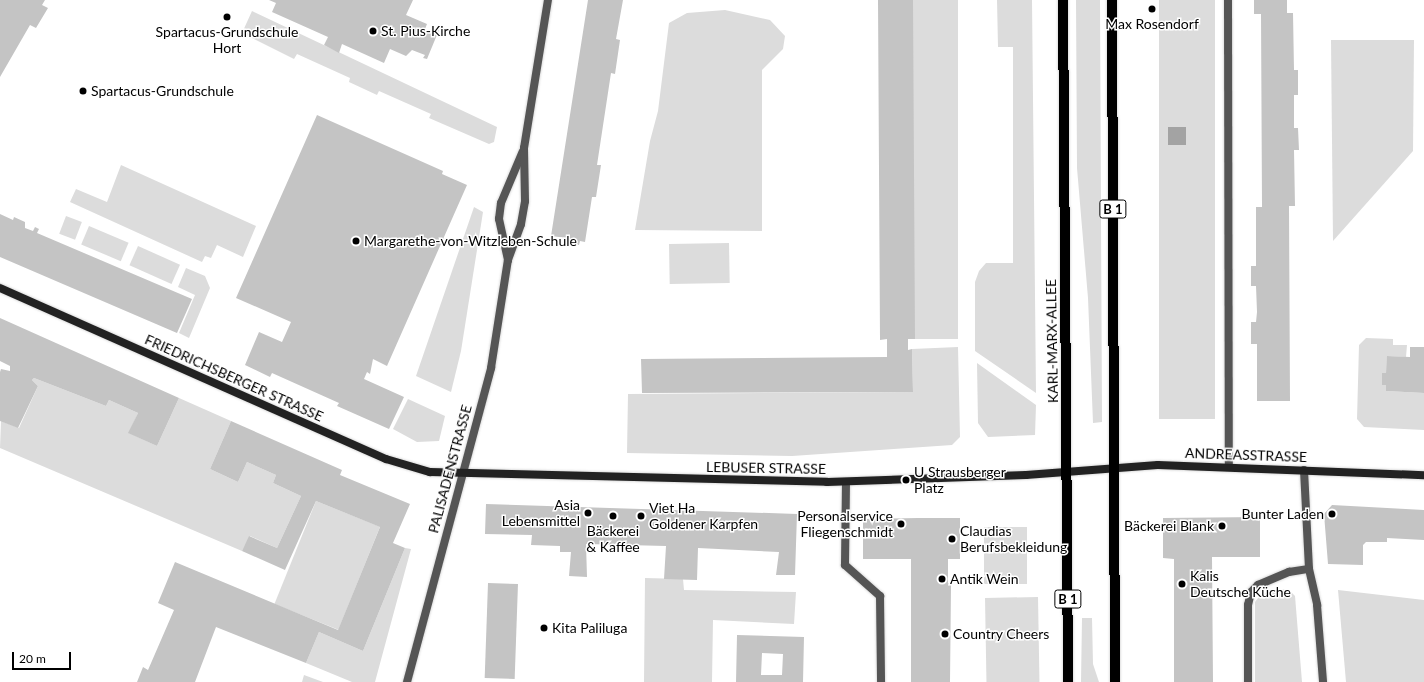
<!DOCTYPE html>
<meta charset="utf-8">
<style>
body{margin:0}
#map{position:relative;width:1424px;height:682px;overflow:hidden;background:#fff;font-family:Lato,sans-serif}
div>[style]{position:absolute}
.green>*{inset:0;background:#dcdcdc;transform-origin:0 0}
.water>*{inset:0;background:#a3a3a3;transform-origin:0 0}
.building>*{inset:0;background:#c4c4c4;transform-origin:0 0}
.roads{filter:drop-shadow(0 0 1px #dbdbdb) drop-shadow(0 0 1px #dbdbdb)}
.street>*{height:8px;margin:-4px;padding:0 4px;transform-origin:4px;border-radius:4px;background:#555}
.secondary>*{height:8px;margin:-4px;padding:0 4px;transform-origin:4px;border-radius:4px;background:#222}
.primary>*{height:10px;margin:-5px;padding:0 5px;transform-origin:5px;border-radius:5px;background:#000}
.dots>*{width:11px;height:11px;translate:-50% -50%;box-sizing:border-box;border:2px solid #fff;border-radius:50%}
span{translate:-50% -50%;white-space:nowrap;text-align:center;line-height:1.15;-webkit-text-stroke:3px #fff;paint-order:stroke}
.shield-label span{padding:1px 3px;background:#fff;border:1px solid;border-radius:3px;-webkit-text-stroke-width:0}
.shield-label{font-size:13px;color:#000;font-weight:700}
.poi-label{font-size:14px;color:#000}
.left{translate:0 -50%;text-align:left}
.right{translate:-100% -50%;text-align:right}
.street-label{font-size:14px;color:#000}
.scale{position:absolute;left:12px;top:652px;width:59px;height:18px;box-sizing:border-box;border:2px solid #000;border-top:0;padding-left:5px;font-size:12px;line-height:14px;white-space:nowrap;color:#000;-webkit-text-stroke:3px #fff;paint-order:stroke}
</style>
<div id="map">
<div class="green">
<div style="left:913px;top:0;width:45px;height:339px"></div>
<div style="clip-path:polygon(997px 0,1032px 0,1036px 393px,975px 351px,975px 282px,979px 271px,986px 263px,1013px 263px,1013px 47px,998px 47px)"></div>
<div style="clip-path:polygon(1076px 0,1100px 0,1102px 422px,1093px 423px,1088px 298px,1077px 168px)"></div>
<div style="left:1159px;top:0;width:56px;height:419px"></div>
<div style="clip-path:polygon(725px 10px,770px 20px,785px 36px,783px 49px,762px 70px,762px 231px,635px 230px,650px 141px,658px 111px,669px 23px,687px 13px)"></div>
<div style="clip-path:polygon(252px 11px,497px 127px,494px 142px,489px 144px,429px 118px,431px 114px,379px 91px,377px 95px,349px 82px,350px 78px,297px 54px,294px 59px,242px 33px)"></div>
<div style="clip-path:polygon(1331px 40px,1414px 40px,1413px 151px,1333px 241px)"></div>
<div style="clip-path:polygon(121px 165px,256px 226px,243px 257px,217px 245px,211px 258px,205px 256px,202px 262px,70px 202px,76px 189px,107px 202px)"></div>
<div style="clip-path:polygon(474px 207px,483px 212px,461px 351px,451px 392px,416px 376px)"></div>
<div style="left:66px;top:216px;width:17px;height:19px;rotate:21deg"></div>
<div style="left:89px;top:226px;width:43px;height:20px;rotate:23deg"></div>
<div style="left:729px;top:243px;width:40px;height:60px;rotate:89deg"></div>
<div style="left:138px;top:246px;width:46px;height:21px;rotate:24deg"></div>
<div style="clip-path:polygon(186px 268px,205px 276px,210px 288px,189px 338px,179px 333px,195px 295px,178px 287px)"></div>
<div style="clip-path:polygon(1366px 338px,1393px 339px,1393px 345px,1407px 345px,1406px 357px,1387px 356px,1386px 391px,1424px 393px,1424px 430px,1364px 427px,1357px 419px,1359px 345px)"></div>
<div style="clip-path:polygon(958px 347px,960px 437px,952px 445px,792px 456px,627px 453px,628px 394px,913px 392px,912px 349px)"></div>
<div style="clip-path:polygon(977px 363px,1036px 405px,1035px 435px,988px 437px,978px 423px)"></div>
<div style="clip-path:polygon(34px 378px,106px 406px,109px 400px,138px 413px,129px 433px,157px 446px,179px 398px,231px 421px,210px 469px,238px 482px,247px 462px,276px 475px,273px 483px,301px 496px,277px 548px,250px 536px,242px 551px,0 448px,1px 421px,19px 428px,38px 386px,32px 380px)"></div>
<div style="clip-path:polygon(408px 399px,445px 416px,439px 441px,417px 442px,393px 429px)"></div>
<div style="left:316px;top:501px;width:69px;height:111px;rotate:22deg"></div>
<div style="left:1027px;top:527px;width:57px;height:43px;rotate:90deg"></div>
<div style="clip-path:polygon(405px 548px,411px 549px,375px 682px,352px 682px,306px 663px,319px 632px,363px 651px)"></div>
<div style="clip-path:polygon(645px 578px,683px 579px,684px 590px,796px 592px,794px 624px,713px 620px,712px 682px,644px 682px)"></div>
<div style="clip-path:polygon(1281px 589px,1290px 591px,1295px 596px,1302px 682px,1255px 682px,1255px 602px,1261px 594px)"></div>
<div style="clip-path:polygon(1338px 590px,1424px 600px,1424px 682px,1346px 682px)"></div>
<div style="left:1038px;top:597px;width:85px;height:53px;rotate:89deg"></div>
<div style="clip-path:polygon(1082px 618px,1092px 618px,1093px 664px,1099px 682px,1081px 682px)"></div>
<div style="clip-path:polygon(304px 675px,323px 682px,302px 682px)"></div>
</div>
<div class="water">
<div style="left:1168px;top:127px;width:18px;height:18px"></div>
</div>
<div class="building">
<div style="clip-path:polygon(0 0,45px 0,42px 5px,48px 8px,36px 28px,30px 25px,0 77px)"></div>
<div style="clip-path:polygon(269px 0,413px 0,406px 15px,427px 24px,425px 29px,434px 33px,436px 29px,439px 30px,427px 59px,423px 58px,425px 55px,412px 50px,406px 56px,390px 49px,384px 63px,342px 44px,339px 53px,324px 45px,328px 37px,272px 12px,276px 3px)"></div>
<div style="clip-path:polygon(588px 0,623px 0,616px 39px,620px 40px,615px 74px,611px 73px,597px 165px,601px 165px,596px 197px,592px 197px,585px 242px,580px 241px,579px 245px,567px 243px,567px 238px,551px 236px)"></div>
<div style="clip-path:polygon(878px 0,913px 0,915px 339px,908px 339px,908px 350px,912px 349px,913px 392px,642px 393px,641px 359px,887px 357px,887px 339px,880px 340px)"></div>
<div style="clip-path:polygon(1254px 0,1287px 0,1287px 13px,1293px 13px,1294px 70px,1298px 70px,1298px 95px,1294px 95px,1294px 128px,1298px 128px,1299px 150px,1294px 150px,1295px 206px,1289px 206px,1290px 401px,1257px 401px,1257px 344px,1251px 344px,1251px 322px,1256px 322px,1257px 312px,1256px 286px,1251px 286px,1251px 266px,1256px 266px,1256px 207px,1262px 207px,1261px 14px,1254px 14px)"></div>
<div style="clip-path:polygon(317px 115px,443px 171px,442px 174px,467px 185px,387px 366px,373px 359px,370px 374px,367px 372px,364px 379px,404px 397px,389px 429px,337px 406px,339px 403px,272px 373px,270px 377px,245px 365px,259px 332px,282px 342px,291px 322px,236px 298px)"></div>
<div style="clip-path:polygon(0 214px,13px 220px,14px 217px,25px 222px,25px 228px,33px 231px,35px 227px,39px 229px,37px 233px,192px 299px,177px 333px,0 257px)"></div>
<div style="clip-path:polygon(0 318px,179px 398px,157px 446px,128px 433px,138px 413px,109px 400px,106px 406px,34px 378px,32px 380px,38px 386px,18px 428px,0 421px,0 372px,1px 369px,10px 371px,10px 366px,0 361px)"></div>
<div style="clip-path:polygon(1410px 347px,1424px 347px,1424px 393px,1386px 391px,1386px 385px,1382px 385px,1382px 373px,1386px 373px,1387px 356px,1410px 357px)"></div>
<div style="clip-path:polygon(231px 421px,342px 470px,340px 475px,410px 504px,393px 543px,405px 548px,363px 651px,319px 632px,306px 663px,216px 627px,195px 682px,137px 682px,143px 667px,148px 670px,174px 610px,158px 603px,175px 562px,338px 630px,380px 527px,316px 501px,285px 570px,242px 551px,249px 536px,277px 548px,301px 496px,273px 483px,276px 475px,247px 462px,238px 482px,210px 469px)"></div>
<div style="clip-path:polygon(486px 504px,797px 514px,795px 575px,776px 575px,779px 552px,698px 548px,697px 580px,664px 579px,666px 546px,586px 544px,587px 577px,569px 576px,571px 552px,560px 552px,560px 546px,531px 545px,532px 535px,485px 534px)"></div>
<div style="clip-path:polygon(1332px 505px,1424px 510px,1424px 540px,1387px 538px,1387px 542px,1366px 542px,1363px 545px,1363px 565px,1328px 564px,1324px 514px)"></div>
<div style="clip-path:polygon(1260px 517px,1260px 557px,1212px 557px,1213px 682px,1174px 682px,1174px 559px,1163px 558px,1163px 518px)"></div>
<div style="clip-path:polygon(918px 518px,960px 518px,960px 559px,948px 559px,948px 583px,951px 585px,950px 682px,911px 682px,911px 559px,863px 559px,863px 519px)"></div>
<div style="left:488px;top:583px;width:30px;height:95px;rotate:2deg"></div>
<div style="clip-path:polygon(evenodd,737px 635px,804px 637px,803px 682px,736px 682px,737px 635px,762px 653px,783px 654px,782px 675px,761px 675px,762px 653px)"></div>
</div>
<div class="roads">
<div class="street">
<div style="left:1228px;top:0;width:467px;rotate:89.9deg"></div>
<div style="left:508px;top:260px;width:42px;rotate:-102.4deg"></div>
<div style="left:499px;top:219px;width:16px;rotate:-83deg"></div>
<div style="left:501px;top:203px;width:56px;rotate:-67.1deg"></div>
<div style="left:1304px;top:470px;width:99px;rotate:87.1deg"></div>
<div style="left:1309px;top:569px;width:37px;rotate:77deg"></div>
<div style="left:1317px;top:605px;width:77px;rotate:85.5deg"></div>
<div style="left:846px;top:482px;width:83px;rotate:90.7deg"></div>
<div style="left:845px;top:565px;width:47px;rotate:41.5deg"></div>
<div style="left:880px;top:596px;width:86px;rotate:89.3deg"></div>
<div style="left:407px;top:682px;width:325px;rotate:-75deg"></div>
<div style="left:491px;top:368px;width:109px;rotate:-81.1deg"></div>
<div style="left:508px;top:260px;width:38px;rotate:-70deg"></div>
<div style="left:521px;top:224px;width:23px;rotate:-80deg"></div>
<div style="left:525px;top:201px;width:53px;rotate:-91.1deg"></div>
<div style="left:524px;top:148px;width:150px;rotate:-80.8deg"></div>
<div style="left:1248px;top:682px;width:77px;rotate:-90deg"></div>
<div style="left:1248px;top:605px;width:13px;rotate:-77deg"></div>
<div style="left:1251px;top:592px;width:10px;rotate:-45deg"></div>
<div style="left:1258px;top:585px;width:34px;rotate:-23deg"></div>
<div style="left:1289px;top:572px;width:20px;rotate:-9deg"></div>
</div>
<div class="secondary">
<div style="left:0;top:288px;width:422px;rotate:23.9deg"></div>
<div style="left:386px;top:459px;width:46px;rotate:16.5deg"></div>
<div style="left:430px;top:472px;width:397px;rotate:1.4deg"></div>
<div style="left:827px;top:482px;width:199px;rotate:-2deg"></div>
<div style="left:1026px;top:475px;width:132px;rotate:-4.3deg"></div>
<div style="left:1158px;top:465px;width:266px;rotate:2.2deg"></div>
</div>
<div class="primary">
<div style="left:1063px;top:0;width:682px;rotate:89.58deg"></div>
<div style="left:1112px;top:0;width:682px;rotate:89.75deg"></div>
</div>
</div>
<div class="dots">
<div style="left:1152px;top:9px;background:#000"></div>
<div style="left:227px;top:17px;background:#000"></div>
<div style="left:373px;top:31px;background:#000"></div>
<div style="left:83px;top:91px;background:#000"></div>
<div style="left:356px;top:241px;background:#000"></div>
<div style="left:906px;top:480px;background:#000"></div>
<div style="left:588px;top:513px;background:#000"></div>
<div style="left:1332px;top:514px;background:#000"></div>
<div style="left:613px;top:516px;background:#000"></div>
<div style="left:641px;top:516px;background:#000"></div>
<div style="left:901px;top:524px;background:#000"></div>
<div style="left:1222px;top:526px;background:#000"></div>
<div style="left:952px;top:539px;background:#000"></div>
<div style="left:942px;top:579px;background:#000"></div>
<div style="left:1182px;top:584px;background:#000"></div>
<div style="left:544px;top:628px;background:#000"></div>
<div style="left:945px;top:634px;background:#000"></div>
</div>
<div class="shield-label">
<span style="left:1113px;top:209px">B 1</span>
<span style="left:1068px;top:599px">B 1</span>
</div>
<div class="poi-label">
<span style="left:1152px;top:24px">Max Rosendorf</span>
<span class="left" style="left:381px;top:31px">St. Pius-Kirche</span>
<span style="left:227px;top:40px">Spartacus-Grundschule<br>Hort</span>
<span class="left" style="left:91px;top:91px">Spartacus-Grundschule</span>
<span class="left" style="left:364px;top:241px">Margarethe-von-Witzleben-Schule</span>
<span class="left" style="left:914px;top:480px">U Strausberger<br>Platz</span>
<span class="right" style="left:580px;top:513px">Asia<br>Lebensmittel</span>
<span class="left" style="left:649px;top:516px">Viet Ha<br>Goldener Karpfen</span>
<span class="right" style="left:1324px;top:514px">Bunter Laden</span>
<span class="right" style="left:893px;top:524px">Personalservice<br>Fliegenschmidt</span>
<span class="right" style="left:1214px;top:526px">Bäckerei Blank</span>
<span style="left:613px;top:539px">Bäckerei<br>&amp; Kaffee</span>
<span class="left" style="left:960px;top:539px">Claudias<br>Berufsbekleidung</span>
<span class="left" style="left:1190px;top:584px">Kalis<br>Deutsche Küche</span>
<span class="left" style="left:950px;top:579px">Antik Wein</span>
<span class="left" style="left:552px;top:628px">Kita Paliluga</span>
<span class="left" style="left:953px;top:634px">Country Cheers</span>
</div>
<div class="street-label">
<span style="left:1052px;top:341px;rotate:-91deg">KARL-MARX-ALLEE</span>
<span style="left:234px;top:378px;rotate:24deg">FRIEDRICHSBERGER STRASSE</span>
<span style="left:1246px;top:455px;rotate:2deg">ANDREASSTRASSE</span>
<span style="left:766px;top:468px;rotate:1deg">LEBUSER STRASSE</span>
<span style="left:450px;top:469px;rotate:-75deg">PALISADENSTRASSE</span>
</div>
<div class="scale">20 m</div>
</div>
